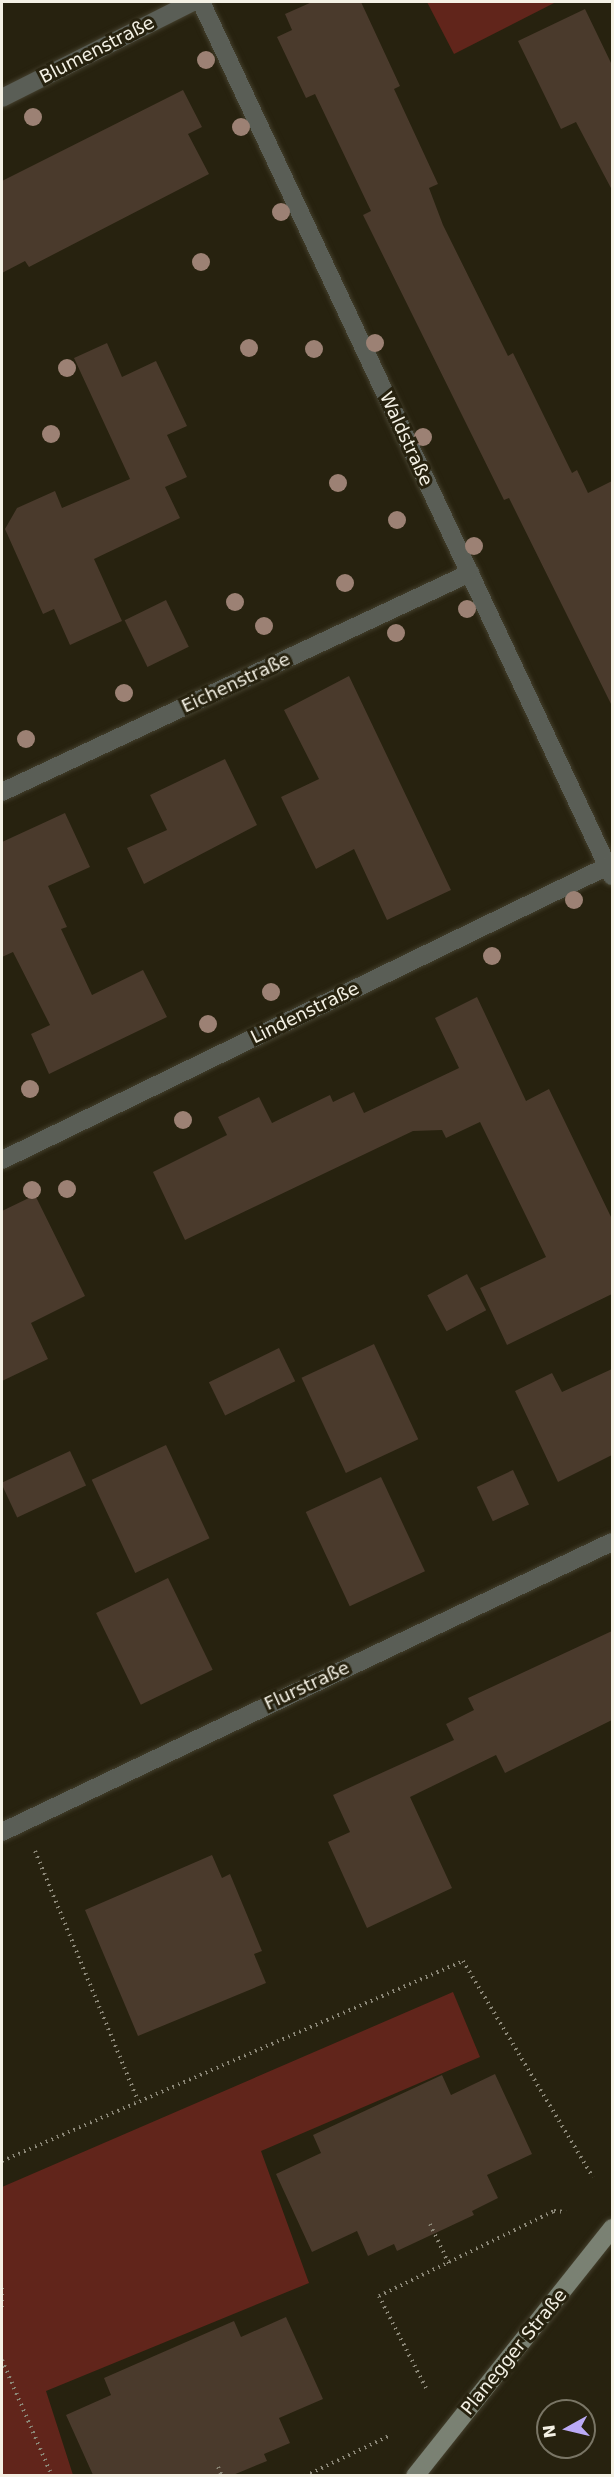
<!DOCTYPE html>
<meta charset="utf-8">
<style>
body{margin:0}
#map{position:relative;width:614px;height:2477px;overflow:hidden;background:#27220f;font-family:"DejaVu Sans",sans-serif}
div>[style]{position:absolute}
.green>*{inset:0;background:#61251b}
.building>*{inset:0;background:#4a3a2c;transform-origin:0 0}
.path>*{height:4px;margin-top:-2px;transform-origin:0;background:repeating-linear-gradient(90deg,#8b8777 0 1.5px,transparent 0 6px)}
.roads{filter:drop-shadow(0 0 2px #443f2d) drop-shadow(0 0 2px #443f2d)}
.street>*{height:18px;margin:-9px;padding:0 9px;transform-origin:9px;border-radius:9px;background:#5a5e56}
.secondary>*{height:18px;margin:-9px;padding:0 9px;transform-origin:9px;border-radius:9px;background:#7a8173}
.trees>*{width:18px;height:18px;margin:-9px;border-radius:50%;background:#9c8174}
span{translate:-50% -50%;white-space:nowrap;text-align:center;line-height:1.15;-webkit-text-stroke:6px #27220f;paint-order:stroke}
.street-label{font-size:18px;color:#f4f1e5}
.frame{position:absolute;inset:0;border:3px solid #f4f1e5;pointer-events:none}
.north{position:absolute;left:536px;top:2399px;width:60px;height:60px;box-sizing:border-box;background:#27220f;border:2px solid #797565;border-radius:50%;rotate:262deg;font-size:16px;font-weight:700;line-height:24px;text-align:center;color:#f4f1e5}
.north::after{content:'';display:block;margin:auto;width:21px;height:27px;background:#bbaaf6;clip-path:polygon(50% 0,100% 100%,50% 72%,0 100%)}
</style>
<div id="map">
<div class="green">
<div style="clip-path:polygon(427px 2px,556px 2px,454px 54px)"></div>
<div style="clip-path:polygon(453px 1992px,480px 2057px,261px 2151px,309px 2283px,46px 2391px,73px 2475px,2px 2475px,2px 2187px)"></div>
</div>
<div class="building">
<div style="clip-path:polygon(312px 2px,361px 2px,400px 86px,394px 89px,438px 184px,429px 188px,443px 225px,508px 356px,513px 353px,572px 473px,577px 470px,588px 493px,612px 481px,612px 706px,509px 498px,504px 500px,363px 215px,371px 211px,315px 94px,306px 98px,277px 37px,292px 30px,285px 14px)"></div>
<div style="clip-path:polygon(585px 9px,612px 65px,612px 190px,576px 122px,561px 129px,518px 41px)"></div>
<div style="clip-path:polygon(183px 90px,202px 127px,188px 134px,209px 174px,29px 267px,25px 261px,2px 273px,2px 181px)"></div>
<div style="clip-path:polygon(107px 343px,122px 377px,156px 361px,187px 426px,167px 435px,187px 477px,165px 487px,180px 518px,94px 559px,122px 621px,70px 645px,54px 609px,43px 614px,5px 529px,17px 508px,55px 491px,62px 508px,130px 479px,74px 358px)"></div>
<div style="left:166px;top:600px;width:52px;height:46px;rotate:64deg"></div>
<div style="clip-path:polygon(349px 676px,451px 890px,387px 920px,354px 849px,316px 869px,281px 797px,319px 779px,284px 710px)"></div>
<div style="clip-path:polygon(225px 759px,257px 825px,144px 884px,127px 848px,167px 830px,150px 795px)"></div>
<div style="clip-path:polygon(65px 813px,90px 867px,48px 886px,67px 927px,61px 929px,92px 995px,143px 970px,167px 1017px,49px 1074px,31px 1034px,50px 1025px,13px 952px,2px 957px,2px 842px)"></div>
<div style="clip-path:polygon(477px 997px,526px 1101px,549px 1089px,612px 1219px,612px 1294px,507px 1345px,480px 1288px,546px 1257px,480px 1122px,446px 1138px,442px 1130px,413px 1131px,185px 1240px,153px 1172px,227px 1135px,218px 1117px,259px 1097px,272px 1123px,330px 1095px,333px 1102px,354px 1092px,364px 1113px,459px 1068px,435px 1018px)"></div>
<div style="clip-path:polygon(35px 1195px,85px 1296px,31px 1323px,48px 1359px,2px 1381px,2px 1211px)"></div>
<div style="left:467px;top:1274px;width:41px;height:45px;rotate:62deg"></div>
<div style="left:374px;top:1344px;width:105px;height:80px;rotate:65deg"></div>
<div style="left:279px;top:1348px;width:37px;height:78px;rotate:64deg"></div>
<div style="clip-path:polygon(612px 1369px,612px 1455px,558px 1482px,515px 1391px,552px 1373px,562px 1392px)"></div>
<div style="left:166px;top:1445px;width:103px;height:82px;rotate:65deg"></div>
<div style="left:70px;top:1451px;width:38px;height:76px;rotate:65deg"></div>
<div style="left:513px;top:1470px;width:38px;height:40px;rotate:65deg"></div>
<div style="left:381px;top:1477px;width:104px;height:83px;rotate:65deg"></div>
<div style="left:168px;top:1578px;width:102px;height:80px;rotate:64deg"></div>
<div style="clip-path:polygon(612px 1631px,612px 1720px,505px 1773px,496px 1755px,410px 1797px,452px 1888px,367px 1928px,328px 1842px,350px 1832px,333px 1795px,454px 1740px,446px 1724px,474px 1710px,468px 1698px)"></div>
<div style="clip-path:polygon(212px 1855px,222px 1878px,230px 1874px,262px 1951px,254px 1954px,266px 1983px,138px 2036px,85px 1910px)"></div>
<div style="clip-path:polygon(495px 2074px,532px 2154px,487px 2175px,498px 2198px,472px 2211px,474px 2215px,397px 2251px,394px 2244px,368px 2256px,357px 2231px,312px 2252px,276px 2174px,321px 2153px,313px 2135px,442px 2075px,451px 2095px)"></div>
<div style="clip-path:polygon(286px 2317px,323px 2399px,279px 2418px,290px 2443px,264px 2454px,267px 2461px,233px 2475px,93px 2475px,66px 2415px,111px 2395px,104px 2378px,234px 2321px,241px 2337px)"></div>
</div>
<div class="path">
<div style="left:35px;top:1851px;width:270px;rotate:67.6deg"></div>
<div style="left:2px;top:2161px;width:503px;rotate:-23.45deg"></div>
<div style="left:463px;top:1961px;width:252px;rotate:59deg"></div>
<div style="left:430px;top:2224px;width:44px;rotate:64.6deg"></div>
<div style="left:2px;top:2288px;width:22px;rotate:90deg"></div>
<div style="left:2px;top:2360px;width:126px;rotate:66.7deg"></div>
<div style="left:426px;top:2388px;width:103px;rotate:-117.1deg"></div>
<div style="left:379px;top:2296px;width:195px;rotate:-25.9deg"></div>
<div style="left:554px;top:2211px;width:12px;rotate:5deg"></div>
<div style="left:218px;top:2467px;width:10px;rotate:66deg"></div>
<div style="left:305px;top:2476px;width:93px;rotate:-25.5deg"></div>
</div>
<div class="roads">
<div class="street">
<div style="left:201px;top:2px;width:966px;rotate:64.81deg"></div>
<div style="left:2px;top:98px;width:214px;rotate:-26.7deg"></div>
<div style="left:2px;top:792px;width:517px;rotate:-25.08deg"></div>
<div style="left:2px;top:1160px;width:674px;rotate:-25.88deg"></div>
<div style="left:2px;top:1832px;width:675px;rotate:-25.43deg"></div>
</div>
<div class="secondary">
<div style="left:415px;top:2476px;width:317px;rotate:-51.5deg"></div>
</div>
</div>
<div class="trees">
<div style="left:206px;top:60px"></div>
<div style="left:33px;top:117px"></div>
<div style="left:241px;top:127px"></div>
<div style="left:281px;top:212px"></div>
<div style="left:201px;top:262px"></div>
<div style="left:375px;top:343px"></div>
<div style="left:249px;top:348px"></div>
<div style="left:314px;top:349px"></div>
<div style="left:67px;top:368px"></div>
<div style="left:51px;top:434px"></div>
<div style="left:423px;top:437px"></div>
<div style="left:338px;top:483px"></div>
<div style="left:397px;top:520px"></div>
<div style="left:474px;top:546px"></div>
<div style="left:345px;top:583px"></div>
<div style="left:235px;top:602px"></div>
<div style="left:467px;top:609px"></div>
<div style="left:264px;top:626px"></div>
<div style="left:396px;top:633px"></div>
<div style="left:124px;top:693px"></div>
<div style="left:26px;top:739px"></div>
<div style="left:574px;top:900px"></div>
<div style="left:492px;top:956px"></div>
<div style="left:271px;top:992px"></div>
<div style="left:208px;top:1024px"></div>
<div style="left:30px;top:1089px"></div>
<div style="left:183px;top:1120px"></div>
<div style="left:67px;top:1189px"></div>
<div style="left:32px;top:1190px"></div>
</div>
<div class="street-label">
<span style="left:97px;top:50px;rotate:-27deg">Blumenstraße</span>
<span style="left:406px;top:439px;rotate:65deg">Waldstraße</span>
<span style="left:236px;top:683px;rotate:-25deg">Eichenstraße</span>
<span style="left:305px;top:1013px;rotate:-26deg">Lindenstraße</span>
<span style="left:307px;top:1686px;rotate:-25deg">Flurstraße</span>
<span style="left:514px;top:2352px;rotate:-51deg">Planegger Straße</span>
</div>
<div class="frame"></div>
<div class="north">N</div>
</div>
